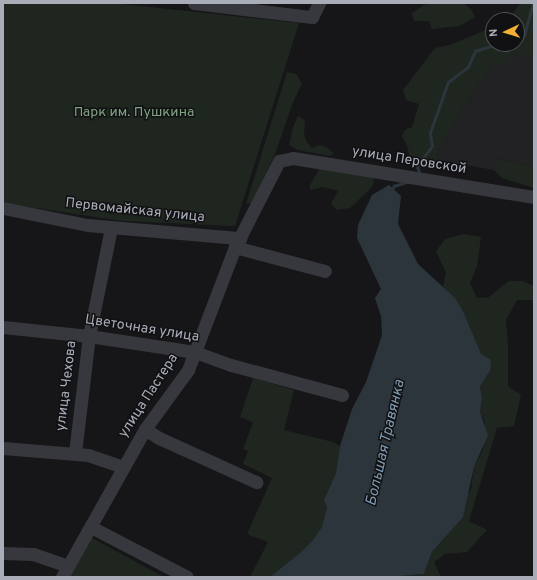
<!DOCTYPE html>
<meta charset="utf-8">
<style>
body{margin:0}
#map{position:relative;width:537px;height:580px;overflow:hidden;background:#161618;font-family:Overpass,sans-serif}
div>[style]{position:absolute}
.built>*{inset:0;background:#222225}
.green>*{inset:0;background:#1e261f}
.water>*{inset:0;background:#2c353c}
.stream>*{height:2.5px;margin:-1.25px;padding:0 1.25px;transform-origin:1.25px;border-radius:1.25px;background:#2c353c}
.minor>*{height:13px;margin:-6.5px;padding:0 6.5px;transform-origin:6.5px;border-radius:6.5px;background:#37383d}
span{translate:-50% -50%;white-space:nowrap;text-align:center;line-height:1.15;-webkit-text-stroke:3px #111113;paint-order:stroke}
.park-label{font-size:14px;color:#7fa381}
.street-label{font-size:14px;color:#a8adb8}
.water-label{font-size:15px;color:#7f9bb3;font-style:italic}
.frame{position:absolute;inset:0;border:4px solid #a8adb8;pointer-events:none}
.north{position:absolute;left:485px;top:12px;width:40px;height:40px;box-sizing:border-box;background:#111113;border:1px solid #4d4f55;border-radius:50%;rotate:266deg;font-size:11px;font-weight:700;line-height:16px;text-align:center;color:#a8adb8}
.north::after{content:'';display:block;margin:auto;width:14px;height:18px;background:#f2b134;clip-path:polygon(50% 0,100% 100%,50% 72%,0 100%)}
</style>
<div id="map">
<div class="built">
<div style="clip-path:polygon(510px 54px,534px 59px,534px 166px,496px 159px,494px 170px,448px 162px,437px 162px,438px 151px,475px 88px,492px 67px,506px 62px)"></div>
</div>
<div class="green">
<div style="clip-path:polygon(3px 3px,113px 3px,299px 23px,235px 226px,122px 221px,3px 203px)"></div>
<div style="clip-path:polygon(435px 3px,463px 3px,471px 9px,475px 17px,459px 26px,432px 29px,429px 21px,414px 21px,412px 13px,424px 5px)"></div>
<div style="clip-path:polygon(520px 3px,534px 3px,534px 59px,510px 54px,508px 62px,492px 67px,475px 88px,438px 151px,437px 162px,433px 167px,424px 168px,409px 156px,408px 148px,402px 136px,405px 130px,412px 127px,419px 104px,406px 100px,403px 90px,435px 48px,450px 45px,493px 27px,493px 44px,517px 44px,517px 20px,509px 20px)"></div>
<div style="clip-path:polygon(287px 72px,296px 74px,302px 83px,292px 105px,275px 154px,252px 203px,246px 204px)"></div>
<div style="clip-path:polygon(298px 116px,305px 120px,304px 133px,306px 141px,312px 148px,320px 145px,328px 148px,334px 154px,330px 156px,298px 150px,289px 145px,293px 127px)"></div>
<div style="clip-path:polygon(495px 159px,534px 166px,534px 188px,502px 178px,494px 170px)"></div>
<div style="clip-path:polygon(321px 166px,375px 177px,372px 187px,350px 208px,337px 210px,331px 204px,338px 191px,323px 187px,310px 190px,310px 185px)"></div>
<div style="clip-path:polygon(464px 234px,481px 237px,477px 266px,470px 283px,477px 298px,489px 297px,509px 281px,523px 281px,534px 286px,534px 300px,517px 300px,506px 320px,508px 343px,508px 386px,521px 395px,514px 426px,497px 428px,469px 521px,487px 530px,467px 552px,445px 554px,434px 562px,441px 577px,388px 577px,424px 574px,432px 552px,444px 539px,471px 489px,474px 467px,483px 450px,485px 422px,480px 412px,482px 398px,480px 386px,490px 371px,481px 355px,463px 311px,443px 286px,446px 273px,436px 251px,445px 239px)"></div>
<div style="clip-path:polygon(253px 378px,294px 390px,284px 430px,333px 442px,340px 446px,336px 473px,324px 500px,327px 508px,323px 527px,313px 540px,301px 552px,270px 577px,250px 577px,268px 542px,247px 534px,272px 478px,243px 464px,248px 451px,243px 449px,253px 422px,240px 417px)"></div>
<div style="clip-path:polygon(92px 538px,164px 577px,68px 577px)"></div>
</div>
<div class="water">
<div style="clip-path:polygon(389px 185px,401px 196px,398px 224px,418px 264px,455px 298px,463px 311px,481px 354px,491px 360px,490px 371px,480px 386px,482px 398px,480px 412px,488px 435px,474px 467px,463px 517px,432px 552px,424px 574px,388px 577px,270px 577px,301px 552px,313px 540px,322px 527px,327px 508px,324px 500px,336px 473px,340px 446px,352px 409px,366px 382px,382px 335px,381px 316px,375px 298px,381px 289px,357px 238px,358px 225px,372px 195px)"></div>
</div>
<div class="stream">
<div style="left:517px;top:38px;width:7px;rotate:-16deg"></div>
<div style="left:524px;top:36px;width:34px;rotate:-75deg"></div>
<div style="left:419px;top:172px;width:5px;rotate:-112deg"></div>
<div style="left:417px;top:167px;width:6px;rotate:-59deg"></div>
<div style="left:420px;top:162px;width:20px;rotate:-53deg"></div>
<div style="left:432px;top:146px;width:13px;rotate:-99deg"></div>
<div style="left:430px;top:133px;width:54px;rotate:-70.6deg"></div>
<div style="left:448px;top:82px;width:25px;rotate:-37deg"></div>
<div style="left:468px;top:67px;width:17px;rotate:-66deg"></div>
<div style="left:475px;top:51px;width:24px;rotate:-17deg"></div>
<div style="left:391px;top:191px;width:6px;rotate:-59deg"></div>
<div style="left:394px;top:186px;width:13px;rotate:-18deg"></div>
</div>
<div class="minor">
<div style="left:194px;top:3px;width:119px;rotate:6.8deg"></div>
<div style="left:312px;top:17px;width:16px;rotate:-63deg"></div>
<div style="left:3px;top:208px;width:86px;rotate:11.4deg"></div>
<div style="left:87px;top:225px;width:154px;rotate:4.9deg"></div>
<div style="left:235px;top:247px;width:93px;rotate:14.9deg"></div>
<div style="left:3px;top:327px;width:86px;rotate:6deg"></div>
<div style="left:89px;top:336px;width:107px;rotate:8.6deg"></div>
<div style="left:195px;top:352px;width:38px;rotate:20deg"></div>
<div style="left:231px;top:365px;width:115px;rotate:15.1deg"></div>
<div style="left:145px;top:429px;width:17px;rotate:33deg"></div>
<div style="left:159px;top:438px;width:107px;rotate:24.4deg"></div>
<div style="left:3px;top:448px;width:85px;rotate:4.7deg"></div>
<div style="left:88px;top:455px;width:36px;rotate:19deg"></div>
<div style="left:75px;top:453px;width:118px;rotate:-83.2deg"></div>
<div style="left:89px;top:336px;width:110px;rotate:-78.5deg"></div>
<div style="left:91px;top:527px;width:108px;rotate:27.5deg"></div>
<div style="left:3px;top:553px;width:30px;rotate:2deg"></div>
<div style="left:33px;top:554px;width:36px;rotate:19deg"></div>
<div style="left:62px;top:577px;width:170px;rotate:-60.7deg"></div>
<div style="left:145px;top:429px;width:73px;rotate:-53.9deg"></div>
<div style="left:188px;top:370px;width:132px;rotate:-69.1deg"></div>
<div style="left:235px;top:247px;width:97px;rotate:-62.9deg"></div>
<div style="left:279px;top:161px;width:14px;rotate:-12deg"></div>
<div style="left:293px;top:158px;width:244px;rotate:9.2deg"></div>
</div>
<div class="park-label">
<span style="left:134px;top:113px">Парк им. Пушкина</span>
</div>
<div class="street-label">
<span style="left:409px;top:161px;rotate:9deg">улица Перовской</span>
<span style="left:135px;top:211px;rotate:6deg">Первомайская улица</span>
<span style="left:142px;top:329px;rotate:9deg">Цветочная улица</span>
<span style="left:67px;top:386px;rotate:-83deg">улица Чехова</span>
<span style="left:149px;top:396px;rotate:-57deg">улица Пастера</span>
</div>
<div class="water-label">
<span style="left:386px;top:443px;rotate:-77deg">Большая Травянка</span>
</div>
<div class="frame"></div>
<div class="north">N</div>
</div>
